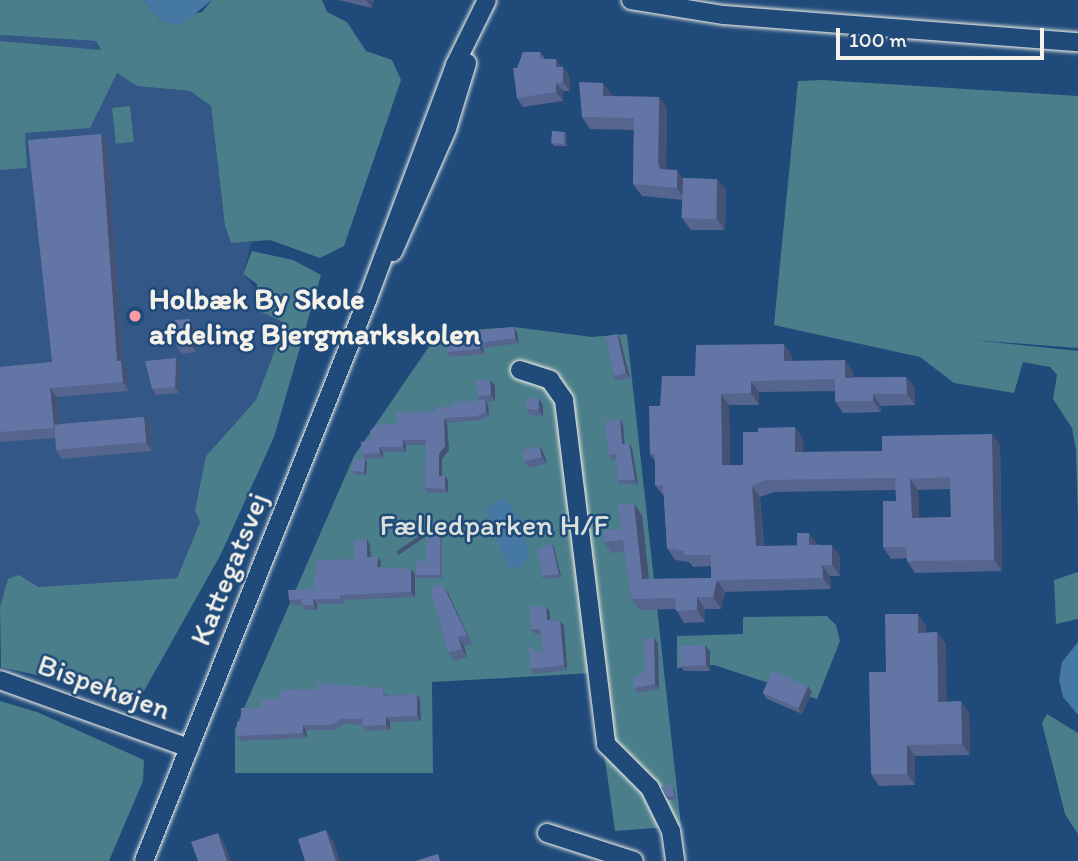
<!DOCTYPE html>
<meta charset="utf-8">
<style>
body{margin:0}
#map{position:relative;width:1078px;height:861px;overflow:hidden;background:#1f4a7a;font-family:Itim,sans-serif}
div>[style]{position:absolute}
.built>*{inset:0;background:#335787}
.green>*{inset:0;background:#4a7e8a;transform-origin:0 0}
.water>*{inset:0;background:#4578a2}
.roads{filter:drop-shadow(0 0 2px #f4f1e8) drop-shadow(0 0 2px #f4f1e8)}
.minor>*{height:18px;margin:-9px;padding:0 9px;transform-origin:9px;border-radius:9px;background:#1f4a7a}
.wall>*{inset:0;background:#55658e}
.shaded-wall>*{inset:0;background:#455274;transform-origin:0 0}
.building>*{inset:0;background:#6375a5;transform-origin:0 0}
.dots>*{width:19px;height:19px;translate:-50% -50%;box-sizing:border-box;border:4px solid #1f4a7a;border-radius:50%}
span{translate:-50% -50%;white-space:nowrap;text-align:center;line-height:1.15;-webkit-text-stroke:5px #1f4a7a;paint-order:stroke}
.poi-label{font-size:30px;color:#f4f1e8;font-weight:700}
.left{translate:0 -50%;text-align:left}
.park-label{font-size:30px;color:#dae0da}
.street-label{font-size:30px;color:#f4f1e8}
.scale{position:absolute;left:836px;top:28px;width:208px;height:32px;box-sizing:border-box;border:4px solid #f4f1e8;border-top:0;padding-left:9px;font-size:21px;line-height:24px;white-space:nowrap;color:#f4f1e8;-webkit-text-stroke:5px #1f4a7a;paint-order:stroke}
</style>
<div id="map">
<div class="built">
<div style="clip-path:polygon(0 35px,96px 41px,114px 71px,137px 86px,190px 91px,211px 106px,225px 226px,231px 243px,252px 241px,243px 274px,285px 323px,256px 400px,206px 456px,200px 521px,177px 578px,38px 587px,0 607px)"></div>
</div>
<div class="green">
<div style="clip-path:polygon(0 0,143px 0,161px 21px,202px 12px,212px 0,322px 0,327px 12px,347px 22px,366px 51px,392px 60px,401px 80px,344px 246px,320px 258px,270px 240px,231px 243px,225px 226px,211px 106px,190px 91px,137px 86px,117px 73px,90px 128px,25px 133px,27px 168px,0 170px,0 41px,101px 50px,96px 41px,0 35px)"></div>
<div style="clip-path:polygon(823px 80px,1078px 96px,1078px 348px,973px 340px,1078px 351px,1078px 520px,1076px 450px,1072px 428px,1053px 399px,1057px 375px,1050px 367px,1023px 362px,1014px 393px,954px 383px,920px 357px,774px 325px,798px 81px)"></div>
<div style="left:130px;top:106px;width:36px;height:18px;rotate:84deg"></div>
<div style="clip-path:polygon(252px 251px,293px 260px,321px 275px,274px 437px,221px 554px,140px 698px,1px 667px,0 607px,8px 579px,19px 575px,38px 587px,177px 578px,200px 522px,195px 510px,206px 456px,256px 400px,285px 323px,255px 309px,257px 284px,243px 274px)"></div>
<div style="clip-path:polygon(514px 327px,592px 337px,627px 334px,681px 826px,615px 831px,593px 673px,432px 682px,433px 773px,235px 773px,235px 729px,354px 456px,439px 332px)"></div>
<div style="clip-path:polygon(1078px 572px,1078px 619px,1056px 624px,1054px 580px)"></div>
<div style="clip-path:polygon(827px 616px,836px 625px,840px 641px,817px 699px,714px 665px,677px 668px,677px 636px,743px 634px,743px 617px)"></div>
<div style="clip-path:polygon(0 701px,37px 712px,144px 760px,143px 781px,109px 861px,0 861px)"></div>
<div style="clip-path:polygon(1047px 714px,1078px 733px,1078px 834px,1065px 814px,1042px 723px)"></div>
</div>
<div class="water">
<div style="clip-path:polygon(143px 0,212px 0,180px 26px,161px 21px)"></div>
<div style="clip-path:polygon(503px 497px,520px 518px,529px 555px,519px 569px,507px 567px,485px 508px)"></div>
<div style="clip-path:polygon(1078px 642px,1078px 715px,1063px 697px,1059px 680px,1062px 662px)"></div>
</div>
<div class="roads">
<div class="minor">
<div style="left:631px;top:0;width:94px;rotate:9.2deg"></div>
<div style="left:724px;top:15px;width:355px;rotate:4.4deg"></div>
<div style="left:393px;top:252px;width:134px;rotate:-66.3deg"></div>
<div style="left:447px;top:129px;width:69px;rotate:-73.1deg"></div>
<div style="left:520px;top:370px;width:32px;rotate:18deg"></div>
<div style="left:550px;top:380px;width:24px;rotate:55deg"></div>
<div style="left:564px;top:400px;width:347px;rotate:83deg"></div>
<div style="left:606px;top:744px;width:62px;rotate:45deg"></div>
<div style="left:650px;top:788px;width:48px;rotate:64deg"></div>
<div style="left:671px;top:831px;width:30px;rotate:82deg"></div>
<div style="left:0;top:680px;width:201px;rotate:19.8deg"></div>
<div style="left:547px;top:833px;width:91px;rotate:17.8deg"></div>
<div style="left:144px;top:861px;width:606px;rotate:-68.3deg"></div>
<div style="left:368px;top:298px;width:249px;rotate:-69.5deg"></div>
<div style="left:455px;top:65px;width:72px;rotate:-63.8deg"></div>
</div>
</div>
<div class="wall">
<div style="clip-path:polygon(338px 0,374px 0,372px 8px)"></div>
<div style="clip-path:polygon(540px 52px,545px 59px,563px 67px,569px 76px,570px 91px,563px 91px,563px 101px,523px 107px,517px 98px,517px 68px)"></div>
<div style="clip-path:polygon(603px 83px,612px 96px,659px 97px,667px 108px,666px 170px,683px 178px,717px 179px,726px 190px,725px 230px,691px 230px,682px 218px,683px 200px,642px 196px,633px 184px,634px 130px,590px 129px,582px 117px)"></div>
<div style="clip-path:polygon(101px 134px,107px 143px,123px 363px,127px 370px,129px 391px,57px 397px,59px 424px,144px 417px,150px 425px,152px 451px,62px 459px,56px 450px,55px 438px,0 442px,0 367px,52px 362px)"></div>
<div style="clip-path:polygon(567px 135px,567px 146px,554px 146px,552px 143px)"></div>
<div style="clip-path:polygon(190px 319px,194px 325px,196px 352px,182px 354px,178px 348px)"></div>
<div style="clip-path:polygon(517px 332px,519px 343px,483px 348px,484px 354px,450px 357px,447px 352px,455px 340px)"></div>
<div style="clip-path:polygon(617px 334px,620px 339px,630px 378px,617px 381px,613px 376px)"></div>
<div style="clip-path:polygon(evenodd,792px 355px,792px 361px,853px 371px,853px 377px,906px 377px,915px 388px,915px 405px,881px 406px,881px 412px,843px 413px,835px 401px,835px 391px,759px 392px,759px 405px,729px 405px,730px 465px,743px 465px,758px 432px,795px 427px,803px 439px,803px 452px,882px 451px,1000px 445px,1002px 571px,915px 573px,907px 561px,907px 558px,891px 559px,883px 547px,896px 501px,896px 490px,774px 492px,760px 497px,764px 546px,817px 544px,840px 557px,840px 576px,830px 576px,831px 589px,725px 592px,721px 609px,705px 609px,705px 622px,684px 623px,676px 609px,640px 610px,631px 599px,625px 552px,612px 553px,604px 542px,621px 529px,634px 504px,642px 515px,649px 579px,711px 578px,711px 566px,693px 567px,689px 562px,675px 560px,667px 548px,664px 496px,655px 485px,655px 461px,650px 454px,660px 406px,695px 376px,792px 355px,950px 489px,951px 517px,919px 518px,918px 490px,950px 489px)"></div>
<div style="clip-path:polygon(180px 364px,179px 393px,156px 395px,152px 389px)"></div>
<div style="clip-path:polygon(490px 380px,495px 386px,495px 401px,486px 402px,488px 405px,489px 416px,481px 420px,447px 423px,449px 450px,442px 459px,442px 476px,445px 476px,448px 481px,448px 493px,428px 493px,425px 488px,426px 445px,406px 445px,406px 452px,383px 452px,383px 458px,365px 459px,367px 462px,366px 475px,354px 474px,352px 471px,365px 459px,362px 454px,371px 440px,397px 424px,435px 411px,480px 401px,477px 396px)"></div>
<div style="clip-path:polygon(539px 399px,543px 405px,543px 416px,530px 415px,526px 409px)"></div>
<div style="clip-path:polygon(623px 424px,624px 444px,632px 448px,638px 485px,620px 484px,617px 480px,616px 459px,612px 460px,609px 455px)"></div>
<div style="clip-path:polygon(539px 446px,543px 452px,547px 463px,529px 468px,525px 462px)"></div>
<div style="clip-path:polygon(440px 522px,442px 525px,442px 578px,418px 578px,416px 575px,426px 561px)"></div>
<div style="clip-path:polygon(552px 544px,554px 547px,561px 577px,544px 579px,542px 576px)"></div>
<div style="clip-path:polygon(370px 545px,371px 557px,378px 557px,381px 562px,381px 567px,415px 574px,415px 597px,344px 600px,344px 604px,317px 604px,317px 610px,305px 610px,302px 605px,292px 605px,289px 600px,314px 589px,355px 559px)"></div>
<div style="clip-path:polygon(448px 593px,472px 644px,464px 646px,467px 657px,454px 661px,448px 652px)"></div>
<div style="clip-path:polygon(546px 607px,550px 612px,550px 620px,560px 621px,564px 626px,567px 670px,534px 674px,530px 669px,535px 652px,543px 652px,541px 634px,535px 634px,531px 629px)"></div>
<div style="clip-path:polygon(918px 614px,926px 626px,926px 633px,937px 632px,946px 644px,946px 702px,969px 713px,970px 755px,915px 756px,915px 785px,879px 786px,871px 774px,886px 672px)"></div>
<div style="clip-path:polygon(658px 643px,659px 689px,637px 693px,634px 688px,645px 671px)"></div>
<div style="clip-path:polygon(710px 651px,710px 671px,684px 671px,680px 665px)"></div>
<div style="clip-path:polygon(812px 692px,802px 714px,767px 699px,763px 693px)"></div>
<div style="clip-path:polygon(386px 693px,386px 695px,417px 694px,420px 700px,421px 721px,390px 722px,390px 730px,366px 731px,362px 725px,344px 724px,335px 730px,306px 730px,307px 738px,241px 741px,237px 736px,241px 722px,261px 708px,280px 699px)"></div>
<div style="clip-path:polygon(674px 787px,677px 799px,669px 800px,666px 797px)"></div>
</div>
<div class="shaded-wall">
<div style="clip-path:polygon(366px 0,374px 0,372px 8px)"></div>
<div style="clip-path:polygon(556px 59px,562px 68px,556px 67px)"></div>
<div style="clip-path:polygon(563px 67px,569px 76px,570px 91px,563px 82px)"></div>
<div style="clip-path:polygon(556px 83px,563px 91px,563px 101px,556px 92px)"></div>
<div style="clip-path:polygon(603px 83px,612px 95px,611px 107px,603px 96px)"></div>
<div style="clip-path:polygon(659px 97px,667px 108px,666px 175px,660px 169px,658px 163px)"></div>
<div style="clip-path:polygon(565px 132px,567px 135px,567px 146px,565px 143px)"></div>
<div style="clip-path:polygon(101px 134px,107px 143px,123px 363px,127px 370px,129px 391px,123px 382px,117px 361px)"></div>
<div style="clip-path:polygon(677px 170px,685px 181px,685px 200px,677px 188px)"></div>
<div style="clip-path:polygon(717px 179px,726px 190px,725px 230px,717px 219px)"></div>
<div style="clip-path:polygon(190px 319px,194px 325px,196px 352px,192px 346px)"></div>
<div style="clip-path:polygon(514px 327px,517px 332px,519px 343px,515px 338px)"></div>
<div style="clip-path:polygon(617px 334px,620px 339px,630px 378px,626px 373px)"></div>
<div style="clip-path:polygon(480px 343px,483px 348px,484px 354px,480px 349px)"></div>
<div style="clip-path:polygon(784px 344px,792px 355px,792px 372px,784px 361px)"></div>
<div style="clip-path:polygon(176px 358px,180px 364px,179px 393px,175px 387px)"></div>
<div style="clip-path:polygon(845px 360px,853px 371px,853px 389px,845px 378px)"></div>
<div style="clip-path:polygon(906px 377px,915px 388px,915px 405px,907px 394px)"></div>
<div style="clip-path:polygon(490px 380px,495px 386px,495px 401px,491px 395px)"></div>
<div style="clip-path:polygon(751px 381px,759px 392px,759px 405px,751px 393px)"></div>
<div style="clip-path:polygon(50px 388px,57px 397px,60px 437px,54px 428px)"></div>
<div style="clip-path:polygon(721px 394px,729px 405px,730px 477px,722px 465px)"></div>
<div style="clip-path:polygon(873px 394px,881px 406px,881px 412px,873px 401px)"></div>
<div style="clip-path:polygon(539px 399px,543px 405px,543px 416px,539px 410px)"></div>
<div style="clip-path:polygon(485px 400px,488px 405px,489px 416px,486px 412px)"></div>
<div style="clip-path:polygon(144px 417px,150px 425px,152px 451px,146px 442px)"></div>
<div style="clip-path:polygon(444px 418px,447px 423px,449px 450px,442px 459px,442px 481px,439px 476px,439px 454px)"></div>
<div style="clip-path:polygon(620px 419px,623px 424px,625px 449px,622px 444px)"></div>
<div style="clip-path:polygon(795px 427px,803px 439px,804px 464px,795px 452px)"></div>
<div style="clip-path:polygon(992px 434px,1000px 445px,1002px 571px,994px 560px)"></div>
<div style="clip-path:polygon(403px 440px,406px 445px,406px 452px,403px 447px)"></div>
<div style="clip-path:polygon(629px 443px,632px 448px,638px 485px,635px 480px)"></div>
<div style="clip-path:polygon(539px 446px,543px 452px,547px 463px,542px 457px)"></div>
<div style="clip-path:polygon(379px 447px,383px 452px,383px 458px,380px 453px)"></div>
<div style="clip-path:polygon(365px 459px,367px 462px,366px 475px,364px 472px)"></div>
<div style="clip-path:polygon(445px 476px,448px 481px,448px 493px,445px 489px)"></div>
<div style="clip-path:polygon(910px 479px,918px 490px,920px 529px,912px 518px)"></div>
<div style="clip-path:polygon(752px 486px,760px 497px,764px 558px,756px 546px)"></div>
<div style="clip-path:polygon(634px 504px,642px 515px,650px 590px,642px 579px)"></div>
<div style="left:440px;top:522px;width:4px;height:53px;rotate:56deg"></div>
<div style="clip-path:polygon(809px 533px,817px 544px,817px 557px,809px 545px)"></div>
<div style="clip-path:polygon(367px 539px,370px 545px,371px 562px,367px 557px)"></div>
<div style="clip-path:polygon(552px 544px,554px 547px,561px 577px,559px 574px)"></div>
<div style="clip-path:polygon(832px 545px,840px 557px,840px 576px,832px 565px)"></div>
<div style="clip-path:polygon(378px 557px,381px 562px,381px 572px,377px 567px)"></div>
<div style="clip-path:polygon(822px 565px,830px 576px,831px 589px,823px 578px)"></div>
<div style="clip-path:polygon(411px 569px,415px 574px,415px 597px,411px 592px)"></div>
<div style="clip-path:polygon(717px 580px,725px 592px,721px 609px,713px 597px)"></div>
<div style="clip-path:polygon(443px 585px,448px 593px,472px 644px,467px 635px)"></div>
<div style="clip-path:polygon(697px 597px,705px 609px,705px 622px,697px 610px)"></div>
<div style="clip-path:polygon(313px 599px,317px 604px,317px 610px,314px 605px)"></div>
<div style="clip-path:polygon(546px 607px,550px 612px,550px 625px,547px 620px)"></div>
<div style="clip-path:polygon(918px 614px,926px 626px,926px 644px,918px 633px)"></div>
<div style="clip-path:polygon(560px 621px,564px 626px,567px 670px,564px 665px)"></div>
<div style="clip-path:polygon(937px 632px,946px 644px,947px 713px,938px 702px)"></div>
<div style="clip-path:polygon(458px 637px,464px 646px,467px 657px,462px 649px)"></div>
<div style="clip-path:polygon(654px 638px,658px 643px,659px 689px,655px 684px)"></div>
<div style="clip-path:polygon(705px 645px,710px 651px,710px 671px,706px 665px)"></div>
<div style="clip-path:polygon(808px 686px,812px 692px,802px 714px,798px 708px)"></div>
<div style="clip-path:polygon(417px 694px,420px 700px,421px 721px,417px 716px)"></div>
<div style="clip-path:polygon(961px 701px,969px 713px,970px 755px,962px 744px)"></div>
<div style="clip-path:polygon(386px 717px,390px 722px,390px 730px,386px 725px)"></div>
<div style="clip-path:polygon(303px 725px,306px 730px,307px 738px,303px 733px)"></div>
<div style="clip-path:polygon(907px 745px,915px 756px,915px 785px,907px 774px)"></div>
<div style="clip-path:polygon(326px 830px,334px 842px,340px 861px,336px 861px)"></div>
<div style="clip-path:polygon(218px 833px,225px 844px,231px 861px,227px 861px)"></div>
</div>
<div class="building">
<div style="clip-path:polygon(523px 52px,540px 52px,540px 59px,556px 59px,556px 67px,563px 67px,563px 82px,556px 83px,556px 92px,517px 98px,513px 68px,517px 68px)"></div>
<div style="clip-path:polygon(579px 82px,603px 83px,603px 96px,659px 97px,658px 163px,660px 169px,677px 170px,677px 188px,633px 184px,634px 118px,582px 117px)"></div>
<div style="left:552px;top:131px;width:13px;height:12px;rotate:4deg"></div>
<div style="clip-path:polygon(101px 134px,117px 361px,121px 361px,123px 382px,50px 388px,54px 428px,0 432px,0 367px,52px 362px,28px 140px)"></div>
<div style="left:683px;top:178px;width:34px;height:40px;rotate:2deg"></div>
<div style="left:190px;top:319px;width:27px;height:15px;rotate:86deg"></div>
<div style="clip-path:polygon(514px 327px,515px 338px,480px 343px,480px 349px,447px 352px,446px 340px,455px 340px,455px 333px)"></div>
<div style="left:617px;top:334px;width:40px;height:12px;rotate:77deg"></div>
<div style="clip-path:polygon(evenodd,784px 344px,784px 361px,845px 360px,845px 378px,906px 377px,907px 394px,873px 394px,873px 401px,835px 401px,835px 379px,751px 381px,751px 393px,721px 394px,722px 465px,743px 465px,743px 432px,758px 432px,758px 428px,795px 427px,795px 452px,882px 451px,882px 436px,992px 434px,994px 560px,907px 561px,906px 547px,883px 547px,883px 501px,896px 501px,895px 478px,766px 480px,752px 486px,756px 546px,797px 546px,797px 533px,809px 533px,809px 545px,832px 545px,832px 565px,822px 565px,823px 578px,717px 580px,713px 597px,697px 597px,697px 610px,676px 611px,675px 598px,631px 599px,623px 540px,604px 542px,603px 531px,621px 529px,618px 505px,634px 504px,642px 579px,711px 578px,711px 555px,684px 555px,684px 551px,667px 548px,663px 485px,655px 485px,655px 454px,650px 454px,649px 406px,660px 406px,662px 376px,695px 376px,696px 345px,784px 344px,950px 477px,951px 517px,912px 518px,910px 479px,950px 477px)"></div>
<div style="clip-path:polygon(176px 358px,175px 387px,152px 389px,145px 361px)"></div>
<div style="left:490px;top:380px;width:15px;height:14px;rotate:86deg"></div>
<div style="left:527px;top:398px;width:12px;height:11px;rotate:5deg"></div>
<div style="clip-path:polygon(485px 400px,486px 412px,477px 416px,444px 418px,445px 446px,439px 454px,439px 476px,445px 476px,445px 489px,425px 488px,426px 440px,403px 440px,403px 447px,379px 447px,380px 453px,362px 454px,361px 442px,371px 440px,370px 431px,376px 425px,397px 424px,396px 413px,435px 411px,436px 407px,454px 407px,453px 402px)"></div>
<div style="left:144px;top:417px;width:25px;height:90px;rotate:85deg"></div>
<div style="clip-path:polygon(620px 419px,622px 444px,629px 443px,635px 480px,617px 480px,616px 454px,609px 455px,605px 421px)"></div>
<div style="left:539px;top:446px;width:11px;height:18px;rotate:75deg"></div>
<div style="clip-path:polygon(365px 459px,364px 472px,352px 471px,353px 460px)"></div>
<div style="clip-path:polygon(427px 522px,440px 522px,440px 575px,416px 575px,416px 561px,426px 561px)"></div>
<div style="clip-path:polygon(367px 539px,367px 557px,378px 557px,377px 567px,411px 569px,411px 592px,340px 595px,340px 599px,313px 599px,314px 605px,302px 605px,301px 599px,289px 600px,288px 590px,314px 589px,317px 560px,355px 559px,354px 540px)"></div>
<div style="clip-path:polygon(552px 544px,559px 574px,542px 576px,538px 548px)"></div>
<div style="clip-path:polygon(443px 585px,467px 635px,458px 637px,462px 649px,448px 652px,430px 588px)"></div>
<div style="clip-path:polygon(531px 606px,546px 607px,547px 620px,560px 621px,564px 665px,530px 669px,529px 643px,535px 652px,543px 652px,540px 629px,531px 629px)"></div>
<div style="clip-path:polygon(885px 614px,918px 614px,918px 633px,937px 632px,938px 702px,961px 701px,962px 744px,907px 745px,907px 774px,871px 774px,869px 672px,886px 672px)"></div>
<div style="clip-path:polygon(654px 638px,655px 684px,634px 688px,633px 678px,645px 671px,643px 639px)"></div>
<div style="left:705px;top:645px;width:20px;height:26px;rotate:87deg"></div>
<div style="left:772px;top:671px;width:39px;height:24px;rotate:23deg"></div>
<div style="clip-path:polygon(318px 683px,383px 688px,383px 696px,417px 694px,417px 716px,386px 717px,386px 725px,362px 726px,363px 719px,341px 719px,332px 725px,303px 725px,303px 733px,237px 736px,237px 722px,241px 722px,241px 708px,261px 708px,261px 699px,280px 699px,281px 690px,318px 689px)"></div>
<div style="clip-path:polygon(672px 784px,674px 796px,666px 797px,661px 787px)"></div>
<div style="clip-path:polygon(326px 830px,336px 861px,305px 861px,298px 839px)"></div>
<div style="clip-path:polygon(218px 833px,227px 861px,198px 861px,191px 842px)"></div>
<div style="clip-path:polygon(438px 854px,440px 861px,415px 861px)"></div>
</div>
<div class="dots">
<div style="left:135px;top:316px;background:#ff9aa2"></div>
</div>
<div class="poi-label">
<span class="left" style="left:149px;top:316px">Holbæk By Skole<br>afdeling Bjergmarkskolen</span>
</div>
<div class="park-label">
<span style="left:494px;top:525px">Fælledparken H/F</span>
</div>
<div class="street-label">
<span style="left:229px;top:569px;rotate:-68deg">Kattegatsvej</span>
<span style="left:104px;top:687px;rotate:20deg">Bispehøjen</span>
</div>
<div class="scale">100 m</div>
</div>
